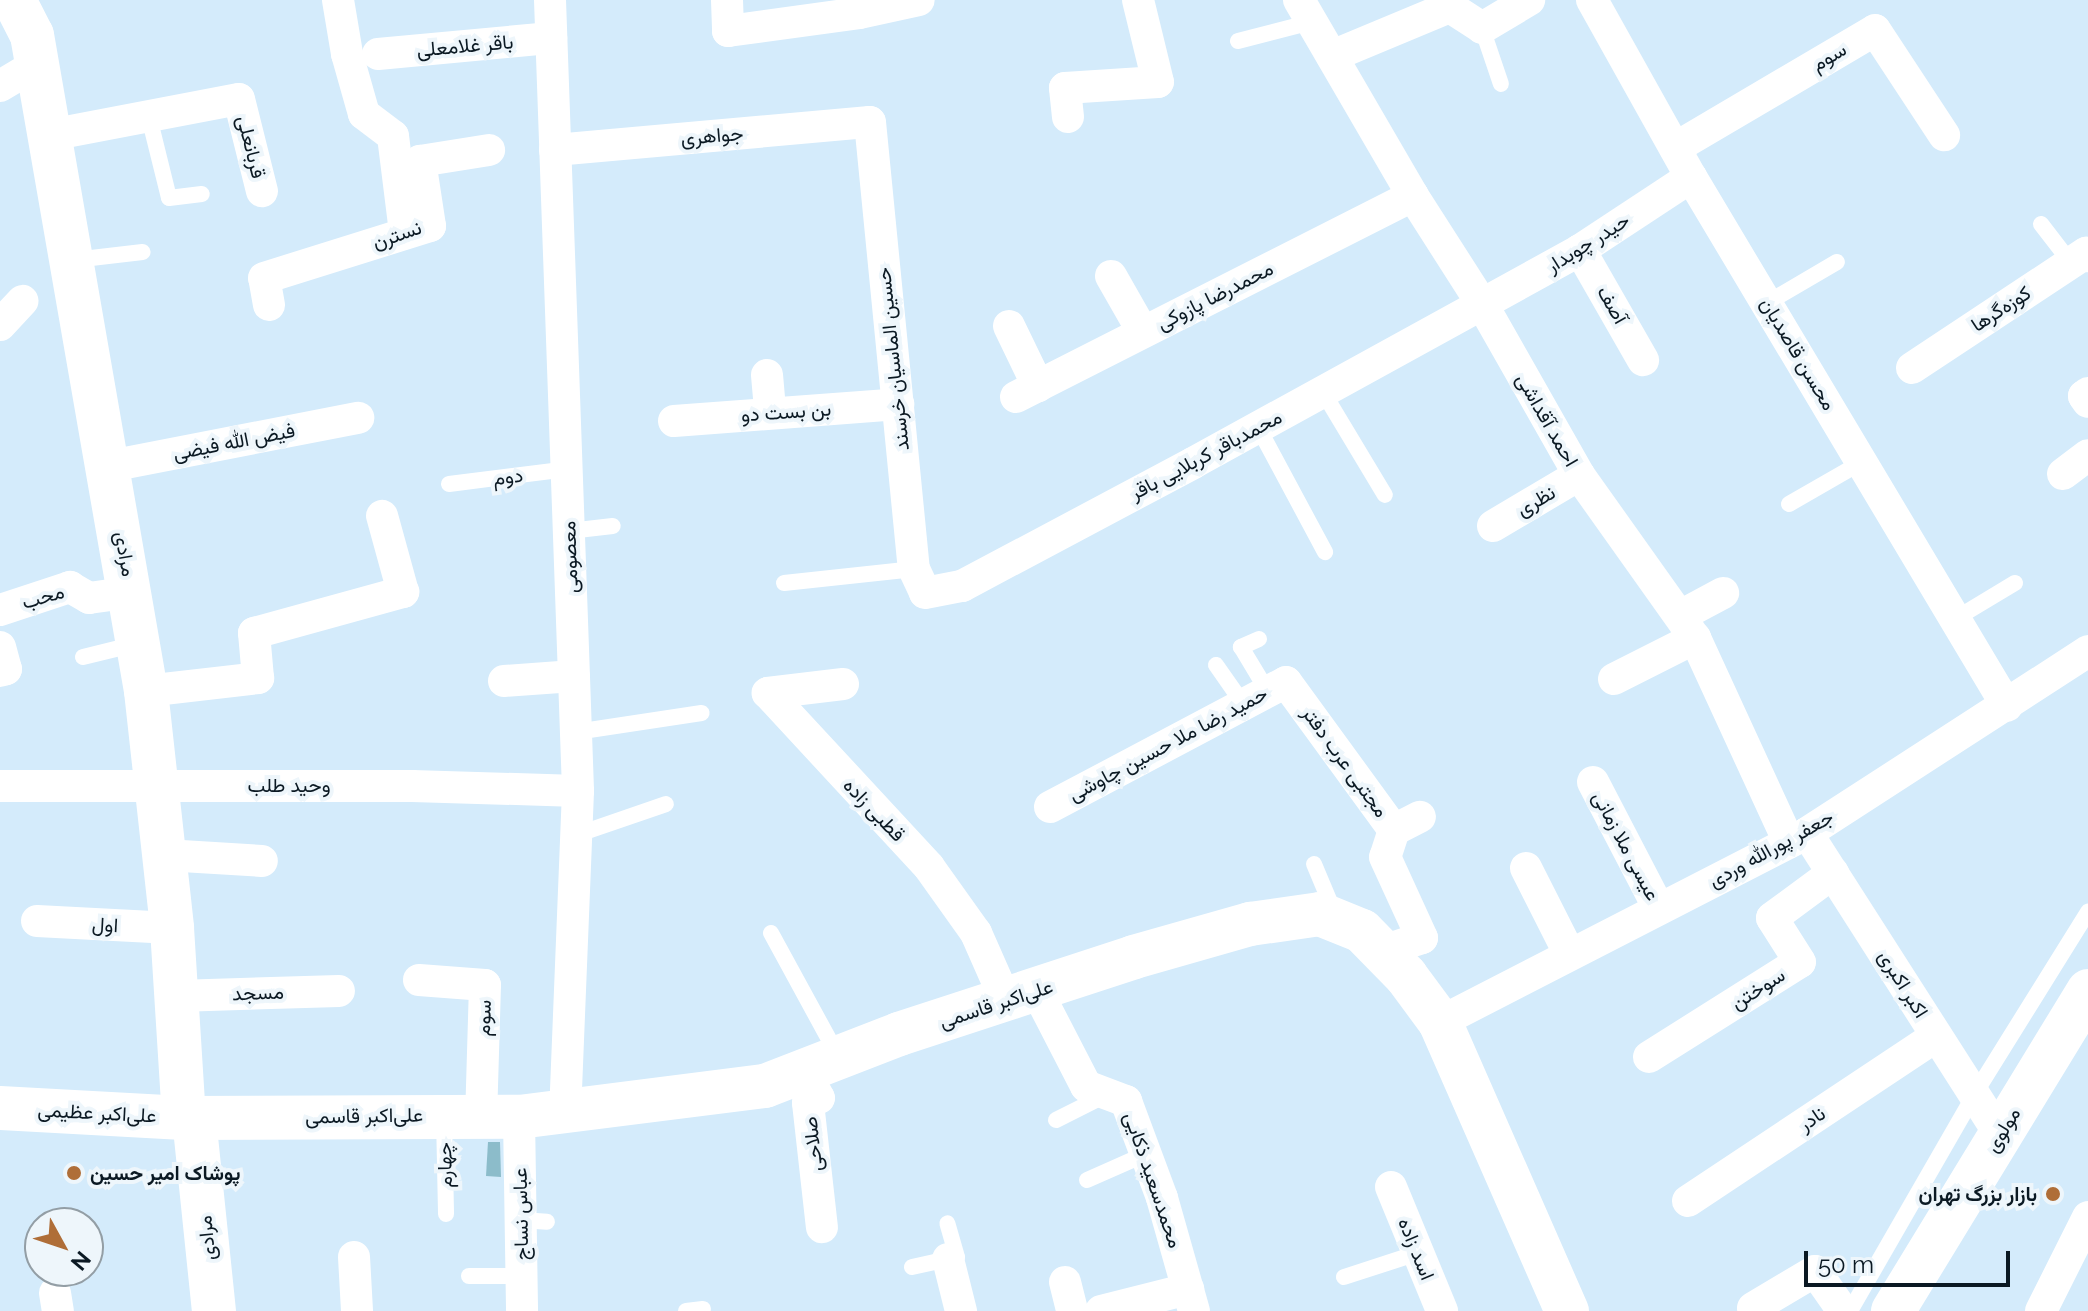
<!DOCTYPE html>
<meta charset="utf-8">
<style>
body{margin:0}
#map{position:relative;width:2088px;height:1311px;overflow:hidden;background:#d4ebfb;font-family:Raleway,Vazirmatn,sans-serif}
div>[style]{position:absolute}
.building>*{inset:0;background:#8cbcca}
.lane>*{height:16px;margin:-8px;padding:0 8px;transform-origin:8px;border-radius:8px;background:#fff}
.street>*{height:32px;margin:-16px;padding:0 16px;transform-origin:16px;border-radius:16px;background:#fff}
.secondary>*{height:44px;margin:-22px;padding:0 22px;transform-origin:22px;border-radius:22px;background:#fff}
.primary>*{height:44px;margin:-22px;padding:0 22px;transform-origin:22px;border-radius:22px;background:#fff}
.dots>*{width:22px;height:22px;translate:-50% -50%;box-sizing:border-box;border:4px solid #eef6fb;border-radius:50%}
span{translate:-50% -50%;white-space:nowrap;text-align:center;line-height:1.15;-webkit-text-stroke:8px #eef6fb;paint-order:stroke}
.street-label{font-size:20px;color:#0b1923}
.poi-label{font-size:20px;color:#0b1923;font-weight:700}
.left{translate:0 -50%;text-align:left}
.right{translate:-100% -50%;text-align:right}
.north{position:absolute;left:24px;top:1207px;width:80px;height:80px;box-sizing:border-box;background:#eef6fb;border:2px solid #939ea5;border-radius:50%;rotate:130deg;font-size:22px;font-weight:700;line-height:32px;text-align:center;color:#0b1923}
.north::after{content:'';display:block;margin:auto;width:28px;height:36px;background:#af6e38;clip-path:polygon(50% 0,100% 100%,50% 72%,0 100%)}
.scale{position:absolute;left:1804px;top:1251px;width:206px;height:36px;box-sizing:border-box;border:4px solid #0b1923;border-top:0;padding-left:10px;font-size:24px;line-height:28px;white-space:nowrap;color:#0b1923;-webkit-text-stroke:6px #eef6fb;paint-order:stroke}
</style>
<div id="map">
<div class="building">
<div style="clip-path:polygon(488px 1142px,500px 1142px,501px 1177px,486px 1176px)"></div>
</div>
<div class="lane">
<div style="left:1482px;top:28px;width:59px;rotate:71.3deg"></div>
<div style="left:1238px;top:41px;width:76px;rotate:-14.4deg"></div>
<div style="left:149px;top:117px;width:83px;rotate:76.1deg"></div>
<div style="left:169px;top:198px;width:33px;rotate:-7deg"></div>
<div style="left:2041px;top:224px;width:49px;rotate:52.4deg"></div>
<div style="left:74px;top:260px;width:69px;rotate:-6.6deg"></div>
<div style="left:1767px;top:303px;width:81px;rotate:-30.4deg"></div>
<div style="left:1323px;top:392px;width:120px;rotate:59deg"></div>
<div style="left:1258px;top:427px;width:142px;rotate:61.8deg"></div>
<div style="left:449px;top:484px;width:119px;rotate:-7.2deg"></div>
<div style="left:1789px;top:504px;width:84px;rotate:-29.9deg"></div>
<div style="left:569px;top:531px;width:44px;rotate:-6.5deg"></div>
<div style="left:784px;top:583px;width:131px;rotate:-6.1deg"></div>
<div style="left:1955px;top:619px;width:70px;rotate:-31deg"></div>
<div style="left:1259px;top:639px;width:20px;rotate:156deg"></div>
<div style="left:1241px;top:647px;width:52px;rotate:59deg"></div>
<div style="left:83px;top:657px;width:55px;rotate:-13.8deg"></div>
<div style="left:1216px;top:665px;width:49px;rotate:55deg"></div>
<div style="left:576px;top:732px;width:127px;rotate:-8.6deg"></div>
<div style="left:576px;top:835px;width:95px;rotate:-19deg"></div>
<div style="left:1314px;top:864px;width:54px;rotate:67.2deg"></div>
<div style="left:771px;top:933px;width:140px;rotate:61.4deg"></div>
<div style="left:444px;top:1117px;width:97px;rotate:88.8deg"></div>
<div style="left:1056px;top:1120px;width:56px;rotate:-26.6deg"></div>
<div style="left:1087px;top:1180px;width:64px;rotate:-23.8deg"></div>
<div style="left:521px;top:1220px;width:26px;rotate:4deg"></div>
<div style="left:912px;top:1267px;width:46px;rotate:-12.5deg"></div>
<div style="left:957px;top:1257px;width:35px;rotate:-106deg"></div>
<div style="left:469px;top:1276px;width:53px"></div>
<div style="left:1344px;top:1277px;width:78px;rotate:-18deg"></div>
<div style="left:686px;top:1311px;width:17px;rotate:-7deg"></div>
<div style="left:1850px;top:1311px;width:249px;rotate:-60.1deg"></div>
<div style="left:1974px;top:1095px;width:216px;rotate:-58.1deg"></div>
</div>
<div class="street">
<div style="left:338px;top:0;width:55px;rotate:80.5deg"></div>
<div style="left:347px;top:54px;width:62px;rotate:74.2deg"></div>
<div style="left:364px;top:114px;width:36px;rotate:37deg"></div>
<div style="left:393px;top:136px;width:98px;rotate:82.9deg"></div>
<div style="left:550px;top:0;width:791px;rotate:87.97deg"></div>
<div style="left:578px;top:791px;width:322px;rotate:92.3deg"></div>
<div style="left:727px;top:0;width:31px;rotate:88deg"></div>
<div style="left:728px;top:31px;width:132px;rotate:-7.8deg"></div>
<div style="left:859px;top:13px;width:61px;rotate:-12.2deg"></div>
<div style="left:1299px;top:0;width:227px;rotate:59.8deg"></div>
<div style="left:1413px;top:196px;width:128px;rotate:57.4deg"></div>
<div style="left:1482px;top:304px;width:197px;rotate:60.4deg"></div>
<div style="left:1579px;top:475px;width:200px;rotate:54.6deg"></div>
<div style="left:1695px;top:638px;width:225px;rotate:65.3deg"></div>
<div style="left:1592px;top:0;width:203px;rotate:60.8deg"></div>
<div style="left:1691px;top:177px;width:616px;rotate:59.15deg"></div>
<div style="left:378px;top:54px;width:174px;rotate:-5.3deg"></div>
<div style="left:1332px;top:56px;width:128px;rotate:-22.6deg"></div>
<div style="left:1450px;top:7px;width:38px;rotate:33deg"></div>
<div style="left:1482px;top:28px;width:55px;rotate:-30.8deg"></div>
<div style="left:0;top:86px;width:43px;rotate:-30.7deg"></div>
<div style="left:1068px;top:117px;width:29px;rotate:-96deg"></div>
<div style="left:1065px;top:88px;width:93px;rotate:-3.7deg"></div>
<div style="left:1158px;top:82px;width:84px;rotate:-103.7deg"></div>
<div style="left:50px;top:135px;width:192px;rotate:-10.8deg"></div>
<div style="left:239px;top:99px;width:95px;rotate:76deg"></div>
<div style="left:1675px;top:148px;width:232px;rotate:-30.5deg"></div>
<div style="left:1875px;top:30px;width:126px;rotate:56.7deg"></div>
<div style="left:555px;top:150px;width:316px;rotate:-5.1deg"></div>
<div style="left:870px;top:122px;width:449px;rotate:84.4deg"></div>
<div style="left:914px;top:569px;width:26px;rotate:65deg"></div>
<div style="left:925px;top:593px;width:38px;rotate:-11deg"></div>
<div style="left:962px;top:586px;width:262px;rotate:-28deg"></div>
<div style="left:1193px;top:463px;width:442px;rotate:-28.8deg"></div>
<div style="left:1580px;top:250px;width:133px;rotate:-33.3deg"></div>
<div style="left:1580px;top:250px;width:127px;rotate:60.2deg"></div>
<div style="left:1111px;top:276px;width:64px;rotate:60.3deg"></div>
<div style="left:269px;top:305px;width:27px;rotate:-100deg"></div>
<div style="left:264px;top:278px;width:174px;rotate:-17.4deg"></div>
<div style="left:430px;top:226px;width:66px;rotate:-98.7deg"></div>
<div style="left:420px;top:161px;width:70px;rotate:-9.1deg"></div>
<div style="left:0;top:325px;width:33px;rotate:-47deg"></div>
<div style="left:1009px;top:326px;width:67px;rotate:64.2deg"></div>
<div style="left:1912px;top:368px;width:209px;rotate:-33.5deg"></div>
<div style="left:2086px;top:253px;width:4px;rotate:56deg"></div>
<div style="left:767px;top:375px;width:38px;rotate:85deg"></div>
<div style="left:2088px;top:393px;width:5px;rotate:143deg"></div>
<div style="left:2084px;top:396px;width:7px;rotate:56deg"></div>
<div style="left:1016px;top:397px;width:445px;rotate:-26.9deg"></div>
<div style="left:674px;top:421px;width:225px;rotate:-4.3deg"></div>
<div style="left:110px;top:466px;width:253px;rotate:-11deg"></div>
<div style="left:2063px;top:474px;width:31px;rotate:-37deg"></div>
<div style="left:1493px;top:526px;width:100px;rotate:-30.7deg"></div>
<div style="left:0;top:610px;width:74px;rotate:-18.2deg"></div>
<div style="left:70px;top:587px;width:22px;rotate:30deg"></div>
<div style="left:89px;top:598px;width:42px;rotate:-8.1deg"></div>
<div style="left:1680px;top:616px;width:49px;rotate:-28.1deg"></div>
<div style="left:0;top:647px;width:23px;rotate:75deg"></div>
<div style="left:6px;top:669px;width:6px;rotate:162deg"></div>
<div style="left:1614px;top:679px;width:91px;rotate:-26.8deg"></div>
<div style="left:504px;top:681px;width:70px;rotate:-4.1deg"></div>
<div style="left:843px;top:684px;width:76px;rotate:173.2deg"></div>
<div style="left:768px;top:693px;width:237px;rotate:47.2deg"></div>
<div style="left:929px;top:867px;width:81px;rotate:54.5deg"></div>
<div style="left:976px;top:933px;width:74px;rotate:66.2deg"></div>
<div style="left:146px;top:691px;width:113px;rotate:-6.6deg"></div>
<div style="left:258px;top:678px;width:45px;rotate:-95.1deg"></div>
<div style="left:254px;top:633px;width:155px;rotate:-15.4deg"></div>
<div style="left:403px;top:592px;width:79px;rotate:-105.4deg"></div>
<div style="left:1593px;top:782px;width:143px;rotate:62.5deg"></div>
<div style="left:0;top:786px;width:412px"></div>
<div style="left:412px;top:786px;width:166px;rotate:1.7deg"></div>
<div style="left:1050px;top:807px;width:267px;rotate:-27.9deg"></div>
<div style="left:1286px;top:682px;width:183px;rotate:53.9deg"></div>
<div style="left:1394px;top:830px;width:28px;rotate:108deg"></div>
<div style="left:1385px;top:857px;width:89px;rotate:65.4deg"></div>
<div style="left:1422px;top:938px;width:41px;rotate:161.6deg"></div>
<div style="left:1394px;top:830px;width:29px;rotate:-27deg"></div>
<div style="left:1807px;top:833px;width:358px;rotate:57.4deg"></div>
<div style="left:165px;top:855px;width:97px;rotate:3.5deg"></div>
<div style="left:1526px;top:868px;width:97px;rotate:63.2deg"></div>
<div style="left:37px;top:921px;width:135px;rotate:3deg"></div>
<div style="left:419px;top:980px;width:66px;rotate:4.3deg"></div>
<div style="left:485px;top:985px;width:131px;rotate:91.7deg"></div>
<div style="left:1037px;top:991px;width:107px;rotate:62.7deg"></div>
<div style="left:1086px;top:1086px;width:43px;rotate:20.6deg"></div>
<div style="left:1126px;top:1101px;width:103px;rotate:69.6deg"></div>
<div style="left:1162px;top:1198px;width:117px;rotate:74.2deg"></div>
<div style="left:177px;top:996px;width:162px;rotate:-1.8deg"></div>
<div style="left:1440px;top:1022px;width:413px;rotate:-27.2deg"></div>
<div style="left:1807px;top:833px;width:335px;rotate:-32.9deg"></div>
<div style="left:1649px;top:1057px;width:178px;rotate:-32.2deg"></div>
<div style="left:1800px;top:962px;width:52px;rotate:-122.5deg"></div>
<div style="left:1772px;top:918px;width:76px;rotate:-36.4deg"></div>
<div style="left:805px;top:1071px;width:30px;rotate:63deg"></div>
<div style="left:819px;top:1098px;width:12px;rotate:156deg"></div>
<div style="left:808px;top:1103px;width:125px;rotate:83.6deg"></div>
<div style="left:519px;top:1117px;width:194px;rotate:89.1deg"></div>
<div style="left:1391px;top:1187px;width:134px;rotate:67.6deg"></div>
<div style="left:1688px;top:1201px;width:298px;rotate:-33.6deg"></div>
<div style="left:354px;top:1257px;width:54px;rotate:86.8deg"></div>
<div style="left:948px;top:1259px;width:54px;rotate:76deg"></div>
<div style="left:1065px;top:1282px;width:30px;rotate:76deg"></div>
<div style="left:55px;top:1293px;width:18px;rotate:81deg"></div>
<div style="left:1753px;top:1308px;width:72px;rotate:-30.8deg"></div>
<div style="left:1815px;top:1271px;width:49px;rotate:55deg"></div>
<div style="left:1101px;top:1311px;width:90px;rotate:-14.2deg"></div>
<div style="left:2041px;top:1311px;width:105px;rotate:-63.4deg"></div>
</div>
<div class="secondary">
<div style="left:14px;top:0;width:39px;rotate:63deg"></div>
<div style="left:32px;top:35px;width:666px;rotate:80.14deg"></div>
<div style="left:146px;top:691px;width:238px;rotate:83.7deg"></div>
<div style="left:172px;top:928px;width:190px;rotate:86.4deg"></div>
<div style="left:0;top:1108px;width:184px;rotate:3.1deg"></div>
<div style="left:184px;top:1118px;width:335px;rotate:-0.2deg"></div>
<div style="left:519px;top:1117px;width:248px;rotate:-7.2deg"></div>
<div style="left:765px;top:1086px;width:144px;rotate:-21.2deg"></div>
<div style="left:899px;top:1034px;width:247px;rotate:-18.1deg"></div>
<div style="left:1134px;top:957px;width:121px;rotate:-15.9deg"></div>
<div style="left:1250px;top:924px;width:71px;rotate:-8.1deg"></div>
<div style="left:1320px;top:914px;width:45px;rotate:22deg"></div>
<div style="left:1362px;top:931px;width:63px;rotate:45.6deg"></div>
<div style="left:1406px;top:976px;width:57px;rotate:53.5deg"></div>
<div style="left:1440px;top:1022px;width:316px;rotate:66.3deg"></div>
<div style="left:194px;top:1118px;width:194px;rotate:84.1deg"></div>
</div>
<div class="primary">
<div style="left:1893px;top:1311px;width:375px;rotate:-58.6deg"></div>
</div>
<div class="dots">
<div style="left:74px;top:1173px;background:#af6e38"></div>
<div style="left:2053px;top:1194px;background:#af6e38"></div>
</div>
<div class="street-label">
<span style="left:465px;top:46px;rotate:-5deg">باقر غلامعلی</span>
<span style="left:1829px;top:57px;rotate:-31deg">سوم</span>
<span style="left:712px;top:136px;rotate:-5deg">جواهری</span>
<span style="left:251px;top:147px;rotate:76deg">قربانعلی</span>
<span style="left:397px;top:235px;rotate:-19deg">نسترن</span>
<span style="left:1588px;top:243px;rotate:-32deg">حیدر چوبدار</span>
<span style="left:1215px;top:296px;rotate:-27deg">محمدرضا پازوکی</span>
<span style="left:1612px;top:305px;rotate:60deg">آصف</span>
<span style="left:2001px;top:309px;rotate:-33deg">کوزه‌گرها</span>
<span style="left:1798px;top:354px;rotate:59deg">محسن قاصدیان</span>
<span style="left:893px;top:359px;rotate:-96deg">حسین الماسیان خرسند</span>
<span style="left:786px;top:412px;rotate:-4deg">بن بست دو</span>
<span style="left:1547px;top:420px;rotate:60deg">احمد آقداشی</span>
<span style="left:234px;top:442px;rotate:-11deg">فیض الله فیضی</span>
<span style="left:1206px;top:455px;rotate:-28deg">محمدباقر کربلایی باقر</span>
<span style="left:508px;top:477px;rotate:-7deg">دوم</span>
<span style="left:1536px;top:501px;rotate:-30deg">نظری</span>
<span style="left:125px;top:554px;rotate:80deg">مرادی</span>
<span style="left:570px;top:557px;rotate:-92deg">معصومی</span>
<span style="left:43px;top:597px;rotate:-16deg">محب</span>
<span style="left:1168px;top:744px;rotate:-28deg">حمید رضا ملا حسین چاوشی</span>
<span style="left:1345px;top:762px;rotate:54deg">مجتبی عرب دفتر</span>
<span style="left:289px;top:785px">وحید طلب</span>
<span style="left:874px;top:810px;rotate:46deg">قطبی زاده</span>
<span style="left:1626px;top:846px;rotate:62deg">عیسی ملا زمانی</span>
<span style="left:1771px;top:849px;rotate:-29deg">جعفر پورالله وردی</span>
<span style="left:105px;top:925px;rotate:3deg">اول</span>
<span style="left:1903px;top:984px;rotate:58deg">اکبر اکبری</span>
<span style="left:1758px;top:989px;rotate:-32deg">سوختن</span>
<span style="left:258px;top:993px;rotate:-2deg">مسجد</span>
<span style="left:996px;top:1004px;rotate:-18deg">علی‌اکبر قاسمی</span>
<span style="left:484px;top:1018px;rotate:-88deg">سوم</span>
<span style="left:97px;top:1113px;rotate:3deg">علی‌اکبر عظیمی</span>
<span style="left:364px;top:1116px;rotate:-1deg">علی‌اکبر قاسمی</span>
<span style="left:1812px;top:1119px;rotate:-34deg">نادر</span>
<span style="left:2003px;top:1130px;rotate:-59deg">مولوی</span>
<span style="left:813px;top:1144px;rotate:-96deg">صلاحی</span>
<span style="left:445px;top:1165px;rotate:-91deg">چهارم</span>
<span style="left:1153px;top:1180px;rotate:71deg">محمدسعید ذکایی</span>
<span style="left:521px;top:1214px;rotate:-91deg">عباس نساج</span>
<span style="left:207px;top:1238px;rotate:-96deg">مرادی</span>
<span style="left:1416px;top:1249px;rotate:68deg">اسد زاده</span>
</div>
<div class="poi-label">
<span class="left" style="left:90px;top:1173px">پوشاک امیر حسین</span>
<span class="right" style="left:2037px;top:1194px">بازار بزرگ تهران</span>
</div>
<div class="north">N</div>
<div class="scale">50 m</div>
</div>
